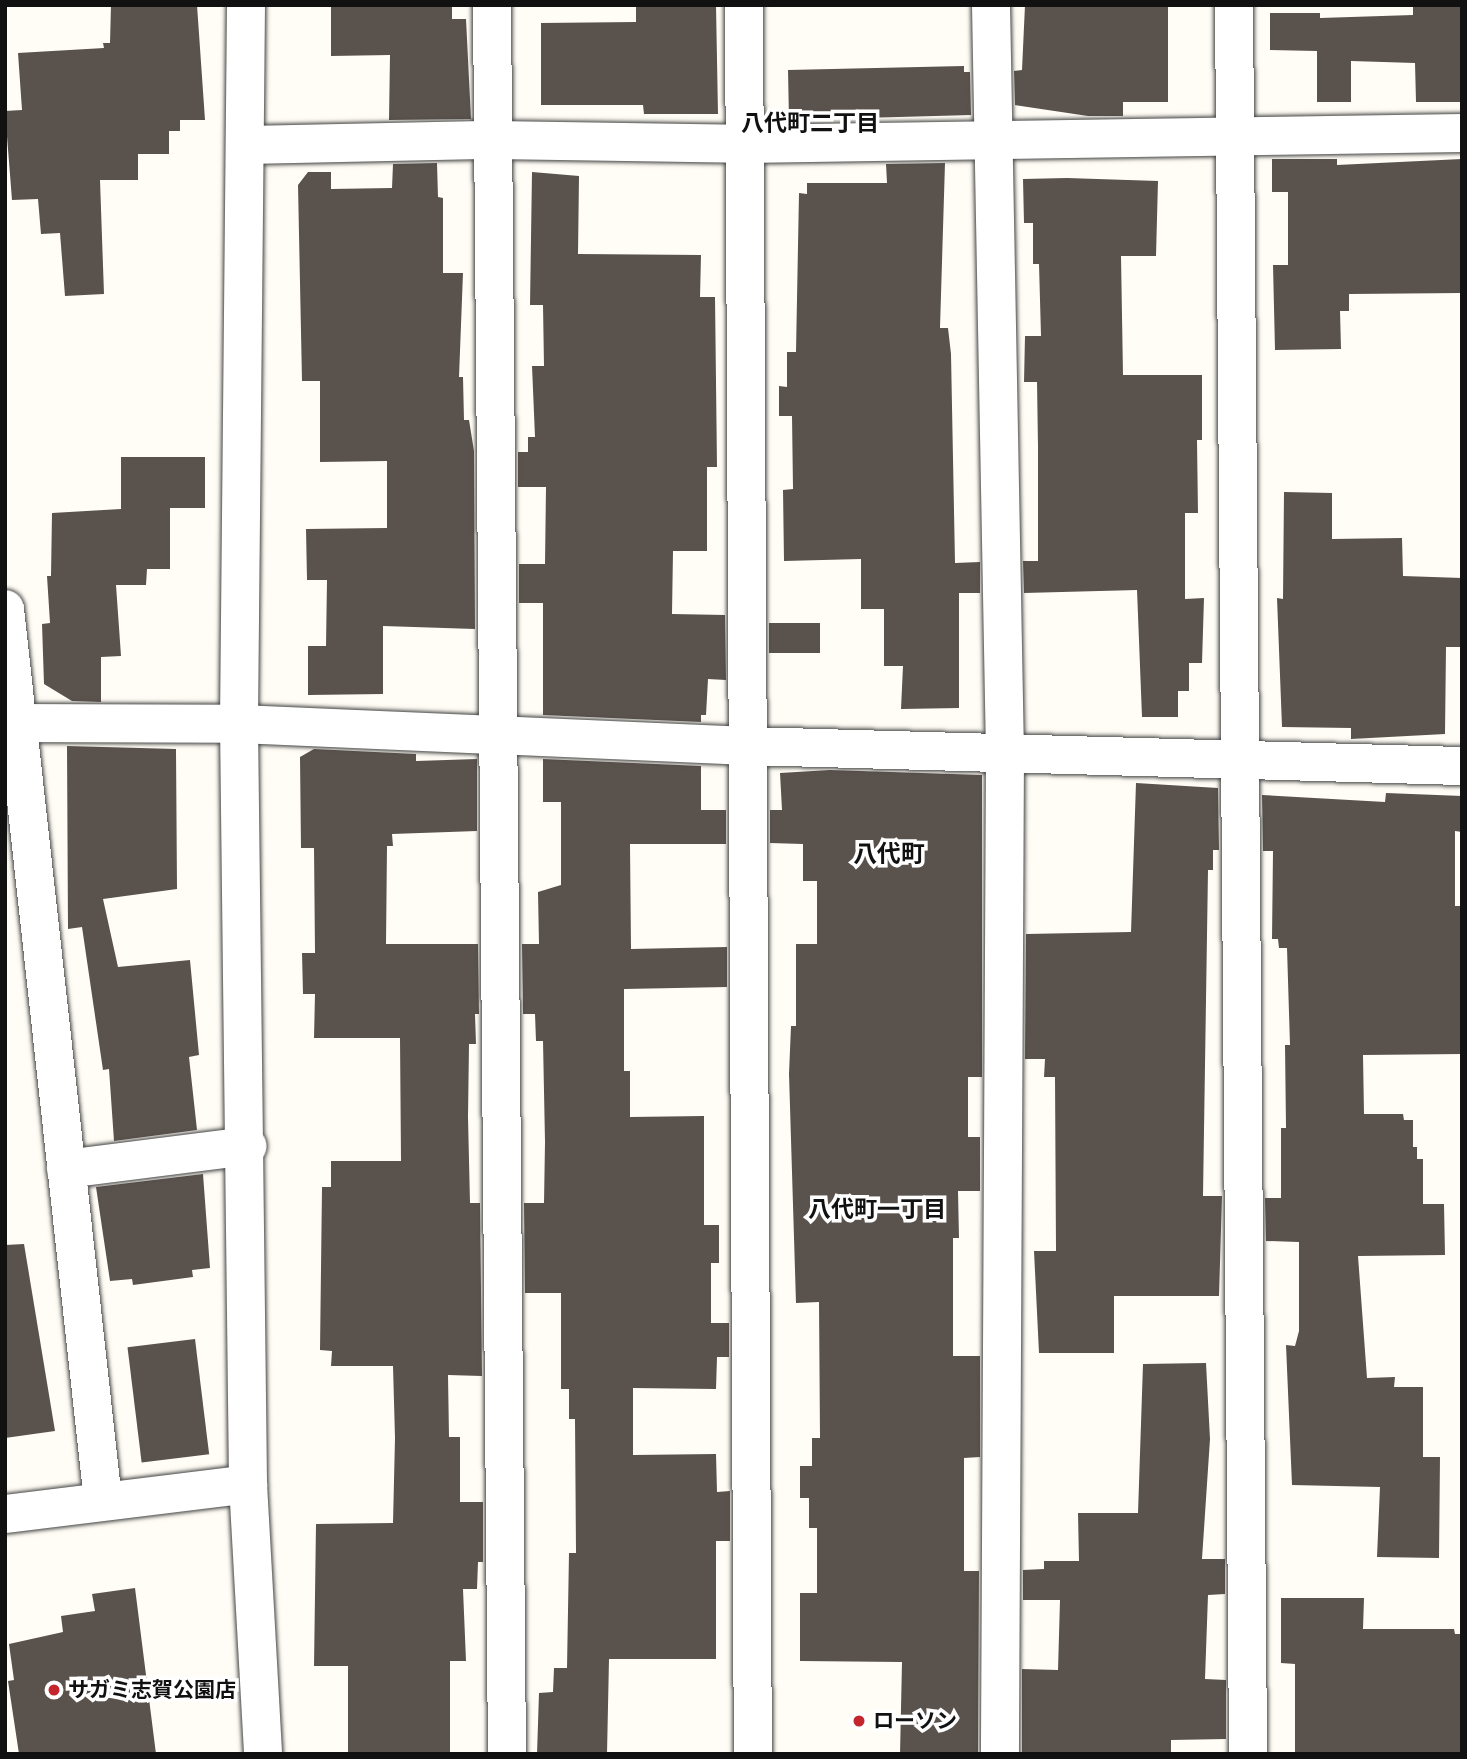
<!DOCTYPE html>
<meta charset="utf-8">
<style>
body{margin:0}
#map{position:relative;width:1467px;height:1759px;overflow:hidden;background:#fffdf5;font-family:Bitter,"Noto Sans JP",serif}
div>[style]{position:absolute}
.building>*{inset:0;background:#5a524d;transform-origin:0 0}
.roads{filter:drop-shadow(0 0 2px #444) drop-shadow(0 0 2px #444)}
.minor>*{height:38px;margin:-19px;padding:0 19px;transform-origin:19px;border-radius:19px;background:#fff}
.tertiary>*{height:38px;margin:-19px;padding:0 19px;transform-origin:19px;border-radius:19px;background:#fff}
.dots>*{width:19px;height:19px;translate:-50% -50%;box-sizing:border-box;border:4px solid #fff;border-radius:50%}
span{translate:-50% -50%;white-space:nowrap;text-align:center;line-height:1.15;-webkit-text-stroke:7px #fff;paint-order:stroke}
.poi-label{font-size:21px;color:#111;font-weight:700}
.left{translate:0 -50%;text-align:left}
.neighbourhood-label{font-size:23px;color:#111;font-weight:700}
.quarter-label{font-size:24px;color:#111;font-weight:700}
.frame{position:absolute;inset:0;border:7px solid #111;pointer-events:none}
</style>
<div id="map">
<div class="building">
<div style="clip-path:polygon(111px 5px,197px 5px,205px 120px,180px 120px,180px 131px,169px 131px,169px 154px,138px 154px,138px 180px,100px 180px,104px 294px,65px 296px,60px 233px,41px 234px,38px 199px,12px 200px,5px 111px,22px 110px,18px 53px,104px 48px,103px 43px,110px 43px)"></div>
<div style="clip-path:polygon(331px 5px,452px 5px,452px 19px,466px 19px,471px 119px,389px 120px,390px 55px,331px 56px)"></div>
<div style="clip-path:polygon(636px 5px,716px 5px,718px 114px,644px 114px,643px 105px,541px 105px,541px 23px,636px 22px)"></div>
<div style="clip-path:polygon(1025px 5px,1168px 5px,1168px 102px,1123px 102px,1123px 116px,1088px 116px,1015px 105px,1014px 71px,1022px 70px)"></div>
<div style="clip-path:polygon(1413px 5px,1462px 5px,1462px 102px,1416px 102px,1415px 63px,1351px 61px,1351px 102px,1317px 102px,1317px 51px,1270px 50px,1270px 13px,1320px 13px,1320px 18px,1413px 15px)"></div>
<div style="clip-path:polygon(964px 66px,964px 72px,970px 72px,971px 115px,789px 120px,788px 70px)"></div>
<div style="clip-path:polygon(1272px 159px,1337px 159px,1337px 165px,1462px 159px,1462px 293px,1349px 294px,1349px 311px,1340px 311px,1341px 349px,1275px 350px,1273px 265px,1288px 265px,1288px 192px,1272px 192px)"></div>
<div style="clip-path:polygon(437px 163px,438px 197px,443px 198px,443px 273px,463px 273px,459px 377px,463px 377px,464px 420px,469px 420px,474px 451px,475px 629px,383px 626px,383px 694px,308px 695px,308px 646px,326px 646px,327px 580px,307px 580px,306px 529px,387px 528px,387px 461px,320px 462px,320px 381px,302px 381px,298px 185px,308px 172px,331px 172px,331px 189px,392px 188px,393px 164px)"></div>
<div style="clip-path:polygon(945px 163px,940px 328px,948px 328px,951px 354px,955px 563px,980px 562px,980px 593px,959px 593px,959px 708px,901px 709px,903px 666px,884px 666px,884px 609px,861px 609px,861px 559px,784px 561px,783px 490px,793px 489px,792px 416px,779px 416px,779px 386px,787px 387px,787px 352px,796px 352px,799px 193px,807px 194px,807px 183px,887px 183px,886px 164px)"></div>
<div style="clip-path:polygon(532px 172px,579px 176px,578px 254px,701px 255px,700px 297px,715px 297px,717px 467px,707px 467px,707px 551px,673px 551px,672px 614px,725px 615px,726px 680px,708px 679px,706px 715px,701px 715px,701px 722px,543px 715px,543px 603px,519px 603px,519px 564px,545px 564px,546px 487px,518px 487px,518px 452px,528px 452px,528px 437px,535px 437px,532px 366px,544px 366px,543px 305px,530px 305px)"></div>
<div style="clip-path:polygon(1067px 178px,1158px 181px,1156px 256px,1121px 256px,1123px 375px,1202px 375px,1202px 440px,1197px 440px,1198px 513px,1185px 513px,1185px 599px,1204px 598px,1202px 663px,1189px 663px,1189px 691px,1178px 691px,1178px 717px,1142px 717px,1137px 590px,1024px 593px,1023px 561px,1038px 561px,1038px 447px,1037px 382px,1024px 382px,1025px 336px,1041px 336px,1039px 264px,1033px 264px,1033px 223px,1024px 223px,1023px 179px)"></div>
<div style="clip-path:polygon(121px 457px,205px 457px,205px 508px,170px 508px,170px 569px,147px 569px,146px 585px,116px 585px,121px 656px,101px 657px,101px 702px,72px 701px,44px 684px,42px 624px,50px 623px,47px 576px,51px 576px,52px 513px,121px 509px)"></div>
<div style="clip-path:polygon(1284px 492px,1332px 493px,1332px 539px,1402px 538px,1403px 576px,1462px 578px,1462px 647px,1446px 647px,1445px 734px,1351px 739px,1351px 728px,1282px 727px,1277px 598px,1283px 599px)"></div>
<div style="left:769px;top:623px;width:51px;height:30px"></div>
<div style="clip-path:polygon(67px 746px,176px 749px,177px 889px,103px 899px,118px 967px,190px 960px,199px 1055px,189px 1057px,197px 1130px,114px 1141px,109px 1069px,103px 1070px,82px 927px,68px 929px)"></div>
<div style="clip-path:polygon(314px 749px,416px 754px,416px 761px,477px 759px,477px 831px,392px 834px,393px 846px,387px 846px,386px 944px,478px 944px,479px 1014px,475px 1014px,476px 1044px,469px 1044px,468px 1117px,470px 1203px,480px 1203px,482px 1376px,448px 1375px,449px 1437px,460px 1437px,460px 1502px,483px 1502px,483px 1562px,478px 1562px,477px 1589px,463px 1589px,466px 1661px,450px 1661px,450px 1754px,348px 1754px,348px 1666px,314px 1666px,316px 1524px,393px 1523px,395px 1438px,393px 1366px,331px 1366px,332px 1351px,320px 1350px,322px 1187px,331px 1187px,331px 1161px,401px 1161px,400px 1038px,314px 1038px,315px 994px,303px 994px,302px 953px,315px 953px,314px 848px,301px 848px,300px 757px)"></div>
<div style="clip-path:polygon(543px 759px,701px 766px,701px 810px,726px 810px,726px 844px,630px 844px,631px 949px,727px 947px,727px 987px,624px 989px,624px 1071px,630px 1071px,630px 1117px,704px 1116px,704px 1225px,719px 1225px,719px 1263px,711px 1263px,711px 1323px,729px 1323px,729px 1357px,717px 1357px,716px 1389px,633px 1388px,633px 1455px,716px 1454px,717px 1492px,730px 1491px,730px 1541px,716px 1541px,716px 1659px,609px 1659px,607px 1754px,537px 1754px,539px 1693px,553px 1692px,554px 1668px,567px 1668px,569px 1553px,576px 1553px,575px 1419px,569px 1419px,569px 1389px,561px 1389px,561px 1293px,525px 1293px,524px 1203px,544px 1203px,545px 1142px,543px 1041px,536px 1041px,535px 1014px,523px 1014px,522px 944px,539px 944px,538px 892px,561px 885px,561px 802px,543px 802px)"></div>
<div style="clip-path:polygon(830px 770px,982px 775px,982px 1077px,968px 1077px,968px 1137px,980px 1137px,980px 1191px,958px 1191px,959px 1238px,953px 1238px,953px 1356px,980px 1356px,980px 1457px,964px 1458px,964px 1571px,979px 1571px,978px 1754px,900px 1754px,902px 1662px,800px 1661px,800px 1593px,817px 1593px,817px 1528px,809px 1528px,809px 1498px,800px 1498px,800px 1466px,812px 1466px,812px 1438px,820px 1438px,819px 1302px,796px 1303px,789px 1074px,791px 1026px,796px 1026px,796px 944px,817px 944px,817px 881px,803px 881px,803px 844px,770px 843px,770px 810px,782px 810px,780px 773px)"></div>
<div style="clip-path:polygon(1136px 783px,1218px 788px,1219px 850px,1213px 850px,1213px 870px,1208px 870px,1203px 1196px,1222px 1196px,1219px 1296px,1114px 1296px,1114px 1353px,1039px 1353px,1034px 1251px,1056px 1251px,1055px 1077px,1044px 1077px,1045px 1059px,1025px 1059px,1026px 934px,1131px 932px)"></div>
<div style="clip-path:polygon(1386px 793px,1462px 796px,1462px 832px,1455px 831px,1455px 906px,1462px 906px,1462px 1054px,1363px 1055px,1364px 1114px,1403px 1114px,1404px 1120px,1413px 1120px,1413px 1147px,1417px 1147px,1417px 1159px,1423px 1159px,1423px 1204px,1444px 1204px,1445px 1255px,1358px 1256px,1367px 1378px,1395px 1377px,1394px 1387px,1423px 1387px,1423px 1457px,1440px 1457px,1439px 1558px,1377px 1557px,1380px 1487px,1292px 1485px,1286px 1345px,1295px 1346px,1299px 1331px,1299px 1242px,1266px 1241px,1265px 1198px,1281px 1198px,1281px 1128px,1286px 1128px,1285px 1045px,1290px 1045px,1287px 948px,1279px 948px,1278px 939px,1272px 939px,1273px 851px,1263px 851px,1262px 795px,1385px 802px)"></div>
<div style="clip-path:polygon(203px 1174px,210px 1268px,192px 1270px,193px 1277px,133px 1285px,132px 1279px,110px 1281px,96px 1187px)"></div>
<div style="clip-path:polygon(24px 1244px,55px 1431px,5px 1438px,5px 1245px)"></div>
<div style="left:195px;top:1339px;width:116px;height:68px;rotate:83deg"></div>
<div style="clip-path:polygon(1206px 1363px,1210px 1439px,1202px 1559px,1225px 1559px,1225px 1594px,1208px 1595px,1205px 1679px,1226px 1680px,1226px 1739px,1171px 1740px,1171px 1754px,1022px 1754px,1022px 1669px,1058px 1670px,1060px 1600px,1023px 1600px,1023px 1570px,1044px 1569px,1044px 1561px,1079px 1561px,1078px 1513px,1138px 1513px,1143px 1364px)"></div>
<div style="clip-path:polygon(135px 1588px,156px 1754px,19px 1754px,8px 1681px,14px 1680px,9px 1644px,63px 1632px,61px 1616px,95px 1611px,92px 1594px)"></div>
<div style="clip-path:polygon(1281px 1598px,1364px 1598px,1363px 1629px,1454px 1629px,1455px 1634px,1462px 1634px,1462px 1754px,1295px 1754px,1295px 1664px,1281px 1663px)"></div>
</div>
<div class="roads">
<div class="minor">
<div style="left:492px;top:5px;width:1749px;rotate:89.51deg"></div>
<div style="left:744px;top:5px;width:1749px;rotate:89.71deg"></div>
<div style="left:991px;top:5px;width:750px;rotate:88.93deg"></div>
<div style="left:1005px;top:755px;width:999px;rotate:90.29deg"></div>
<div style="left:1234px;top:5px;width:1749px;rotate:89.54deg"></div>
<div style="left:247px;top:145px;width:247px;rotate:-1.2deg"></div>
<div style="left:494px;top:140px;width:251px;rotate:0.9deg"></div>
<div style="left:745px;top:144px;width:717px;rotate:-0.88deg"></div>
<div style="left:5px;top:609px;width:897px;rotate:83.73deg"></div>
<div style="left:5px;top:723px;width:234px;rotate:0.2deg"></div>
<div style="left:239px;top:724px;width:510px;rotate:2.47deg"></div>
<div style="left:749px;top:746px;width:713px;rotate:1.61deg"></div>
<div style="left:66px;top:1169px;width:183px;rotate:-7.2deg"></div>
<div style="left:5px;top:1514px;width:245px;rotate:-7deg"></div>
</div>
<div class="tertiary">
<div style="left:246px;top:5px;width:719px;rotate:90.56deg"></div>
<div style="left:239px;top:724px;width:760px;rotate:89.32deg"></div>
<div style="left:248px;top:1484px;width:270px;rotate:86.8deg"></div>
</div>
</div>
<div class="dots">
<div style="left:54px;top:1690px;background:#c4262e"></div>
<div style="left:859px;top:1721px;background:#c4262e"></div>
</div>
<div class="poi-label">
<span class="left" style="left:68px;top:1690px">サガミ志賀公園店</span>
<span class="left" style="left:873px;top:1721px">ローソン</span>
</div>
<div class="neighbourhood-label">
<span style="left:810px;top:123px">八代町二丁目</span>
<span style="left:877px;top:1209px">八代町一丁目</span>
</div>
<div class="quarter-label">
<span style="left:889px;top:855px">八代町</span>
</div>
<div class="frame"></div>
</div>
